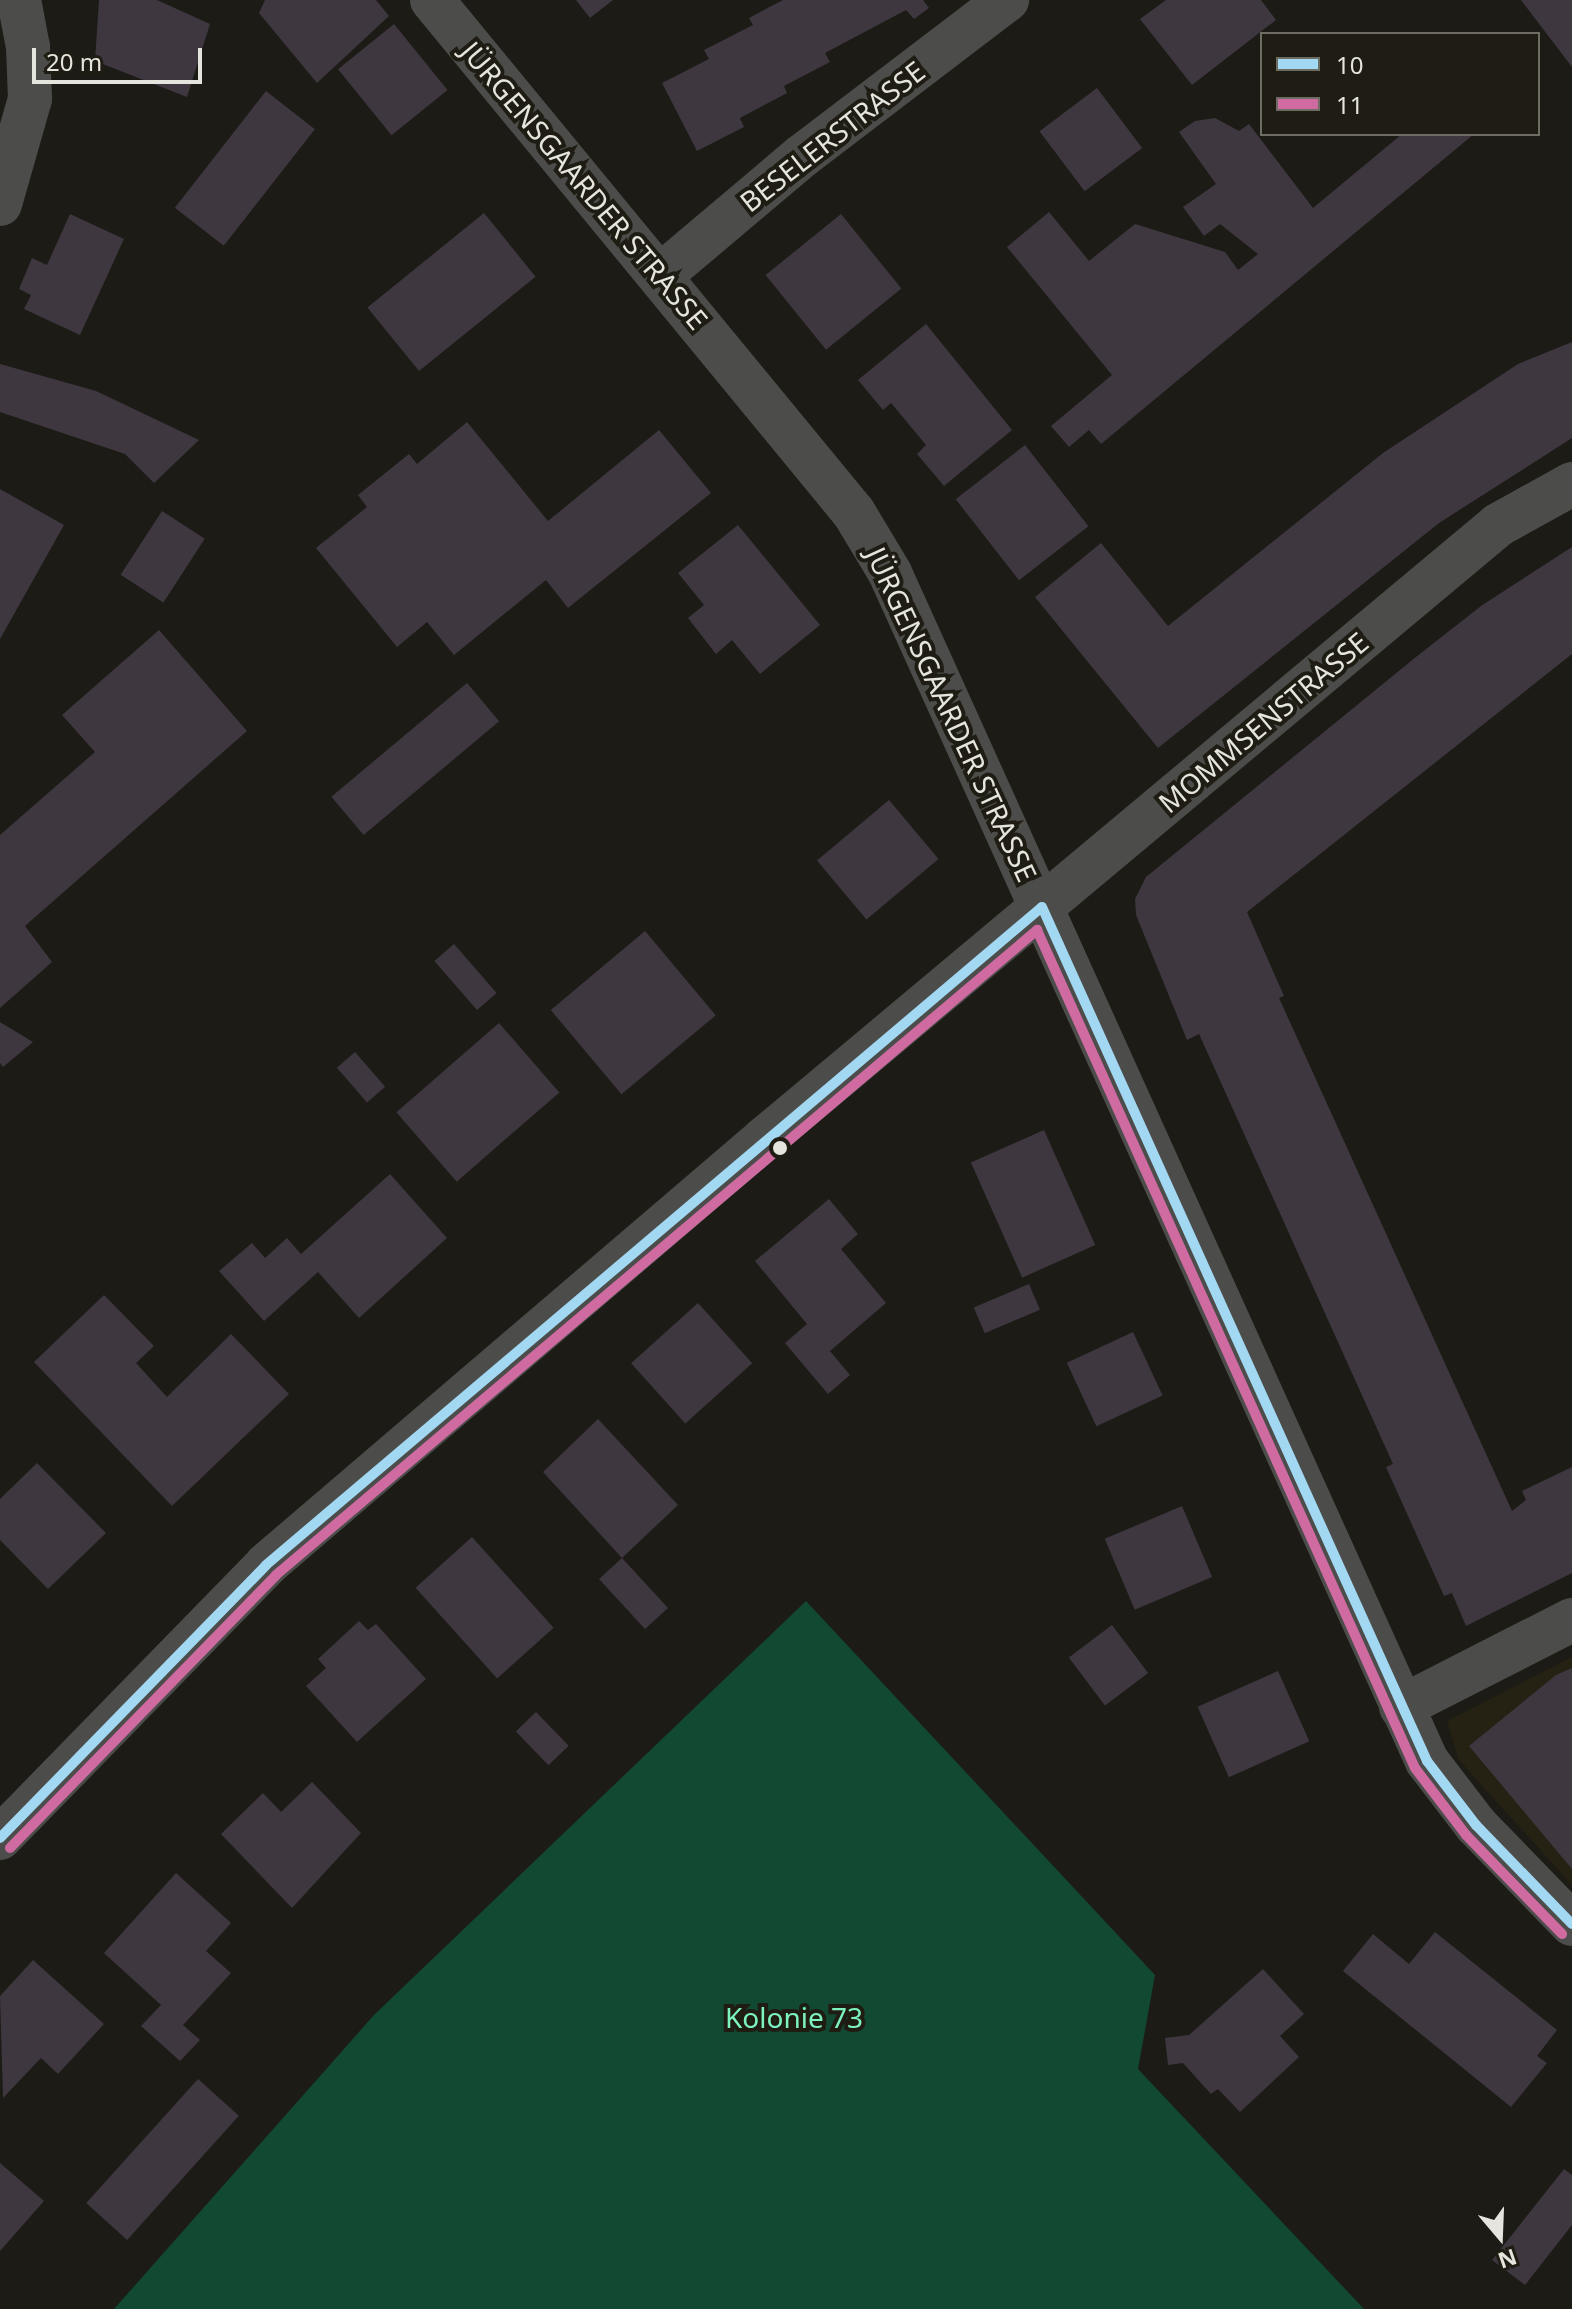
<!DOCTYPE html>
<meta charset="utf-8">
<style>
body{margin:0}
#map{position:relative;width:1572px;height:2309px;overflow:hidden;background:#1c1b16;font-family:"Noto Sans",sans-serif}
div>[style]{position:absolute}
.built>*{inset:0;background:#252113}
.green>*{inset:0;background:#124933}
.building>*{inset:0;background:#3e3740;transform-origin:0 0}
.street>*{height:44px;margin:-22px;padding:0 22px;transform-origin:22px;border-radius:22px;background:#4c4d4b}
.bus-1>*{height:10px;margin:-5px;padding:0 5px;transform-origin:5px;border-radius:5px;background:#a3d8f3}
.bus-2>*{height:10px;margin:-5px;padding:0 5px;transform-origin:5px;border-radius:5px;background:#d06ba2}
.dots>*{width:22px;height:22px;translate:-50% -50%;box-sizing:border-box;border:4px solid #1f1d13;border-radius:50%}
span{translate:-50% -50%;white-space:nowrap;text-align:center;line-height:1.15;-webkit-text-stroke:8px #1f1d13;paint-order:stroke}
.street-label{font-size:28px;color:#e5e4dd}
.park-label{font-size:28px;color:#7cf3bf}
.legend{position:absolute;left:1260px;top:32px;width:280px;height:104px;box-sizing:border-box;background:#1f1d13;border:2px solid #6e6d64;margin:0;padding:10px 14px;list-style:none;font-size:24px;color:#e5e4dd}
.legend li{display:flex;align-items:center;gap:16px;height:40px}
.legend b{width:40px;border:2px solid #6e6d64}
.north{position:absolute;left:1460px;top:2197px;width:80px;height:80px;-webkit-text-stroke:6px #1f1d13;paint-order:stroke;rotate:161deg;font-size:22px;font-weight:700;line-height:32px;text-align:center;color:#e5e4dd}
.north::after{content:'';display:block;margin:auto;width:28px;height:36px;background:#e5e4dd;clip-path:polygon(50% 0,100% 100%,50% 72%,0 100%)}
.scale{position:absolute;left:32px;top:48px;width:170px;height:36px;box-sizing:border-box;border:4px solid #e5e4dd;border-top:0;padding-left:10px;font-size:24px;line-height:28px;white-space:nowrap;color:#e5e4dd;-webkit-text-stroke:6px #1f1d13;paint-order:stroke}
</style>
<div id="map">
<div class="built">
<div style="clip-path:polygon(1572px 1657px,1572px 1885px,1458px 1759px,1447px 1721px)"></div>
</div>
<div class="green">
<div style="clip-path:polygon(806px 1601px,1155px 1975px,1138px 2069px,1364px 2309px,114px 2309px,374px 2015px)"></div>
</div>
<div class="building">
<div style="clip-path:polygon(99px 0,157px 0,210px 24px,187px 97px,95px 61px)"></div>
<div style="clip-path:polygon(265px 0,376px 0,389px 16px,317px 83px,259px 13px)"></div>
<div style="clip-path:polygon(576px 0,613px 0,590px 18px)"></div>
<div style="clip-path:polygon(783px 0,923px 0,929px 8px,914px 19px,906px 10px,825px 53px,830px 62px,784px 86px,787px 93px,740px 118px,744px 127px,697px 151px,662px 83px,709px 59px,704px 50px,753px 25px,749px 18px)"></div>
<div style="clip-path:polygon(1166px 0,1261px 0,1276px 20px,1192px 85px,1140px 19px)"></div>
<div style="clip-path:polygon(1521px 0,1572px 0,1572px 67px)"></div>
<div style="left:394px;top:24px;width:85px;height:72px;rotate:51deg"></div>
<div style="left:1097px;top:88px;width:75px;height:72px;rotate:53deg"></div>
<div style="left:266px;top:91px;width:62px;height:148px;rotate:38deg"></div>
<div style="clip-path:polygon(1215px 118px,1239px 131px,1249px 124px,1313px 208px,1402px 134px,1474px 134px,1101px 444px,1089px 430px,1069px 447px,1051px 426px,1112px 375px,1007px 247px,1049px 212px,1089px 261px,1135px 224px,1225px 252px,1238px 270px,1258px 254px,1220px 224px,1204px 236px,1183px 207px,1216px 184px,1179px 132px,1195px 121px)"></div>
<div style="left:484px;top:213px;width:82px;height:150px;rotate:51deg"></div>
<div style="clip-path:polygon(70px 214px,124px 239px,80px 335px,24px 309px,31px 295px,19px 289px,32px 258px,47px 265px)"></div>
<div style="left:841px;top:214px;width:96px;height:97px;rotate:51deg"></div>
<div style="clip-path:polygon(926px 324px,1012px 430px,944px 486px,917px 454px,926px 445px,891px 403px,883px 410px,858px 380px)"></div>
<div style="clip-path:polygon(1572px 342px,1572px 438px,1439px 523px,1158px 748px,1035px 597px,1101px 543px,1168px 626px,1383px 453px,1518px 364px)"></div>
<div style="clip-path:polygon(0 364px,96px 391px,199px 440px,154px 483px,125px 454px,0 412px)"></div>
<div style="clip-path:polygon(467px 422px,548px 521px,659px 430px,711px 493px,568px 608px,546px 580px,454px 655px,427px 622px,397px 647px,316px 548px,367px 507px,358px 495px,409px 454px,417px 464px)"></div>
<div style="left:1025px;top:445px;width:103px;height:88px;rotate:52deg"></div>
<div style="clip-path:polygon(0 489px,64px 525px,0 639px)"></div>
<div style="left:162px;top:511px;width:51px;height:76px;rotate:33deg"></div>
<div style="clip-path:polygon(738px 525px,820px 625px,760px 674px,732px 640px,716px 654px,688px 618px,704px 605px,678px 573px)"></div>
<div style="clip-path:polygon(1572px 547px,1572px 654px,1247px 912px,1284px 996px,1279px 998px,1512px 1511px,1526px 1500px,1522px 1491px,1572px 1467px,1572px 1573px,1466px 1626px,1452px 1593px,1444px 1596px,1386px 1467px,1393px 1464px,1199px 1034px,1187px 1040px,1136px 915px,1135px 899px,1146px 877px,1416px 657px,1481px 606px)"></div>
<div style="clip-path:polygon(159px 630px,247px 731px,25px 926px,52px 962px,0 1008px,0 835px,95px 752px,62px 715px)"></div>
<div style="left:467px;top:683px;width:50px;height:177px;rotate:50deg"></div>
<div style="left:889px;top:800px;width:77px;height:94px;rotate:50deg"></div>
<div style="left:645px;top:931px;width:110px;height:123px;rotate:50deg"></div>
<div style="left:454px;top:944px;width:65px;height:26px;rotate:49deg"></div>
<div style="clip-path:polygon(0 1022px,33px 1042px,3px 1067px,0 1063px)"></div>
<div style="left:499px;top:1023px;width:92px;height:136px;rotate:49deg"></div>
<div style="left:355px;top:1052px;width:46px;height:24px;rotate:49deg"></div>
<div style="left:1044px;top:1130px;width:126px;height:80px;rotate:66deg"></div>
<div style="clip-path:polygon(390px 1174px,447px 1238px,359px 1318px,318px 1272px,264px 1321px,219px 1271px,252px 1243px,265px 1258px,287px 1238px,301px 1254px)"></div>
<div style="clip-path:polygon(829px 1199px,858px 1234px,841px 1249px,886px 1303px,830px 1351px,850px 1375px,828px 1394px,785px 1343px,807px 1324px,755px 1261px)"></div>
<div style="left:1029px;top:1284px;width:28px;height:60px;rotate:67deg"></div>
<div style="clip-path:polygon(104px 1295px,154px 1346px,136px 1363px,167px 1397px,231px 1334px,289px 1394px,172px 1506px,34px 1362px)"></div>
<div style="left:698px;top:1303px;width:81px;height:90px;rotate:48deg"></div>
<div style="left:1133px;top:1332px;width:70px;height:73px;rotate:65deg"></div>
<div style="clip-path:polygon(598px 1419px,678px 1505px,622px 1558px,668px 1608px,645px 1629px,599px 1579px,622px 1558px,543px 1472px)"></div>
<div style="clip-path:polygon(37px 1463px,106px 1533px,48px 1589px,0 1540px,0 1499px)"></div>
<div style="left:1182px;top:1506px;width:77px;height:84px;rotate:67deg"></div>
<div style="left:472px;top:1537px;width:122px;height:76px;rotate:48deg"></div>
<div style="clip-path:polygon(359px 1621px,368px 1630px,376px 1624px,426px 1679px,357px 1742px,306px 1686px,326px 1668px,318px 1659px)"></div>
<div style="left:1112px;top:1625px;width:60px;height:54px;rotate:53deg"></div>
<div style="clip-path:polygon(1572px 1668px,1572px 1869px,1469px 1746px,1556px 1675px)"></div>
<div style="left:1278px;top:1671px;width:77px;height:88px;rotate:66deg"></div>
<div style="left:536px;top:1712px;width:47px;height:28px;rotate:46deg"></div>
<div style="clip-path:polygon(312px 1782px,361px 1833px,292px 1908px,221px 1834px,263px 1793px,281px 1812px)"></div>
<div style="clip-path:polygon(176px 1873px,231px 1923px,206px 1951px,231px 1973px,183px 2025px,200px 2040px,180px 2061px,141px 2026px,161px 2005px,104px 1953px)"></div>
<div style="clip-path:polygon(1435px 1932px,1557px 2030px,1537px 2056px,1547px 2063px,1511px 2107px,1343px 1971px,1373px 1934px,1409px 1964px)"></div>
<div style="clip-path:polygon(33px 1960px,104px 2024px,58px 2074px,41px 2058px,3px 2098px,0 1996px)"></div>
<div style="clip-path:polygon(1263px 1969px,1304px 2014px,1280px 2036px,1299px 2057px,1240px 2112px,1218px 2089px,1211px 2094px,1183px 2063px,1168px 2065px,1165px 2038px,1189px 2035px)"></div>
<div style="left:198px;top:2079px;width:55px;height:167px;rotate:42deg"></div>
<div style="clip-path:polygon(0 2163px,44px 2201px,0 2251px)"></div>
<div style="clip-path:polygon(1564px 2169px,1572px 2175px,1572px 2225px,1525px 2285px,1492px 2260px)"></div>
</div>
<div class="street">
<div style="left:432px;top:0;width:664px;rotate:50.56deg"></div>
<div style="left:854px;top:513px;width:70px;rotate:59deg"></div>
<div style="left:890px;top:573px;width:1304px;rotate:65.68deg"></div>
<div style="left:1427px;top:1761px;width:81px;rotate:52.6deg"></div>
<div style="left:1476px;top:1825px;width:138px;rotate:45.9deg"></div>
<div style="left:0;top:204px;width:109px;rotate:-74.1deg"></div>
<div style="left:30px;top:99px;width:52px;rotate:-92.2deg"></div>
<div style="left:28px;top:47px;width:48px;rotate:-100.8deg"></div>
<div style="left:661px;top:275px;width:185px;rotate:-40.2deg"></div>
<div style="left:802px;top:156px;width:258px;rotate:-37.3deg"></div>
<div style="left:1401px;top:1707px;width:192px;rotate:-27deg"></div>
<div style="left:0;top:1838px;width:381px;rotate:-45.7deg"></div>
<div style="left:266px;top:1565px;width:655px;rotate:-40.54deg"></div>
<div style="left:764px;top:1139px;width:957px;rotate:-39.91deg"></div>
<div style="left:1498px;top:525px;width:85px;rotate:-29deg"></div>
</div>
<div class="bus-1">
<div style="left:1042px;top:907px;width:937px;rotate:65.73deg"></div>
<div style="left:1427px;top:1761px;width:81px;rotate:52.6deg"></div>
<div style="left:1476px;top:1825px;width:138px;rotate:45.9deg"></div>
<div style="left:0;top:1838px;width:381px;rotate:-45.7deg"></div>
<div style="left:266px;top:1565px;width:1017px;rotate:-40.3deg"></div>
</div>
<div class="bus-2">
<div style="left:10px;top:1848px;width:381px;rotate:-45.7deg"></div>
<div style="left:276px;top:1575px;width:998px;rotate:-40.28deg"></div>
<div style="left:1037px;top:930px;width:919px;rotate:65.72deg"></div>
<div style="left:1415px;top:1768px;width:84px;rotate:52.7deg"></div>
<div style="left:1466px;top:1835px;width:138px;rotate:45.9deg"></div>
</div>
<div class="dots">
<div style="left:780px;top:1148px;background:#e5e4dd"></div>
</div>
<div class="street-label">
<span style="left:832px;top:136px;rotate:-38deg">BESELERSTRASSE</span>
<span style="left:585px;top:185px;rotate:50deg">JÜRGENSGAARDER STRASSE</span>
<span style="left:952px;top:714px;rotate:65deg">JÜRGENSGAARDER STRASSE</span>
<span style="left:1263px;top:722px;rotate:-40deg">MOMMSENSTRASSE</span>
</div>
<div class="park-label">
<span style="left:794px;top:2017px">Kolonie 73</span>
</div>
<ul class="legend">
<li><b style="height:10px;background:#a3d8f3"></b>10</li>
<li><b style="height:10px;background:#d06ba2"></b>11</li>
</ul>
<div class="north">N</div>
<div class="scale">20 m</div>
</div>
